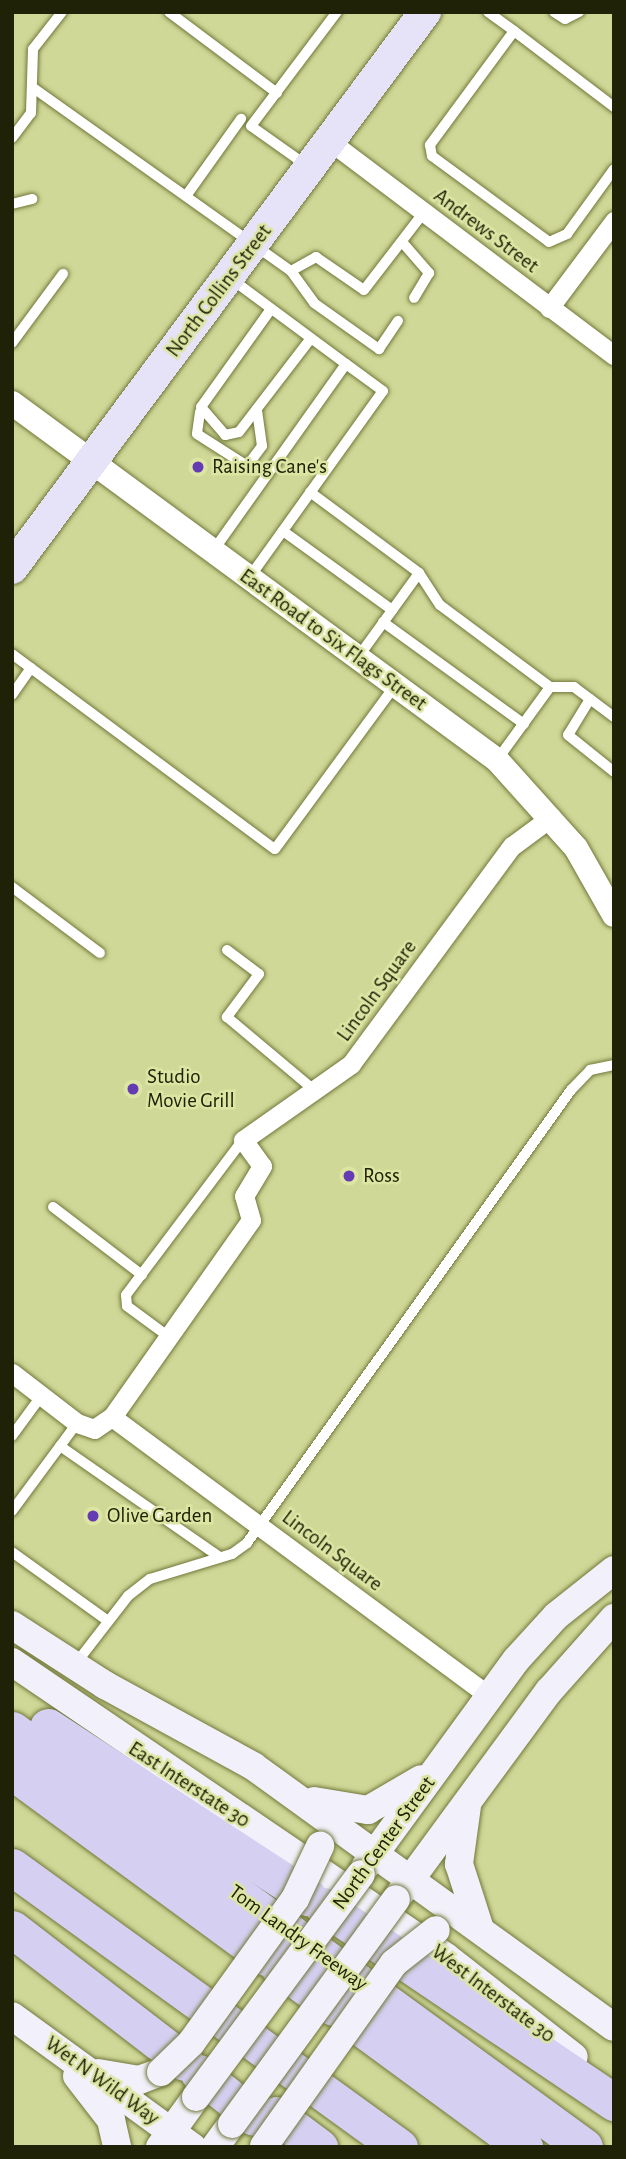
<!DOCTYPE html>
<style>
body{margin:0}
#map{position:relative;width:626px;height:2159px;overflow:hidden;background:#d0d897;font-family:"Alegreya Sans",sans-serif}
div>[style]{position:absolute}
.roads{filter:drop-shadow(0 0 2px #72783b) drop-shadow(0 0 2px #72783b)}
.service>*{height:10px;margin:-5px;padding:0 5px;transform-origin:5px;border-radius:5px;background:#fff}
.minor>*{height:19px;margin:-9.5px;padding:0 9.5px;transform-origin:9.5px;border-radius:9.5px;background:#fff}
.tertiary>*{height:24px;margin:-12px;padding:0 12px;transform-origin:12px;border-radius:12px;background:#fff}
.secondary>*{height:28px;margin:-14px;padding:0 14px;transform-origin:14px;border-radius:14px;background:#f2f1fb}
.primary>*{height:32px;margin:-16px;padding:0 16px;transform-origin:16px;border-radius:16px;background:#e6e2f7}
.motorway>*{height:37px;margin:-18.5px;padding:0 18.5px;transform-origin:18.5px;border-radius:18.5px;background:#d5cff1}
.bridges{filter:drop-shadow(0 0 2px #72783b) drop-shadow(0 0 2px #72783b)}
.secondary-bridge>*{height:28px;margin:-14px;padding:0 14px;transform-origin:14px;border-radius:14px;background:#f2f1fb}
.dots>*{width:19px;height:19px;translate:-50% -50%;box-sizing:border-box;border:4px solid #dde5a3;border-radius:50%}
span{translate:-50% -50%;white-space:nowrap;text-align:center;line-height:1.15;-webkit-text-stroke:5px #dde5a3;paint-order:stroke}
.street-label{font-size:21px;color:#202208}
.poi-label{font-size:21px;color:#202208}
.left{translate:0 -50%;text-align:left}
.frame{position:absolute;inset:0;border:14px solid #202208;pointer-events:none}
</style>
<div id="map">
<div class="roads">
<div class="service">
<div style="left:169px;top:12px;width:135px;rotate:36.9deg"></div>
<div style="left:488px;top:12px;width:32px;rotate:36deg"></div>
<div style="left:514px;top:31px;width:142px;rotate:126.4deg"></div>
<div style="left:430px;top:145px;width:11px;rotate:80deg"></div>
<div style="left:432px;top:156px;width:145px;rotate:36.3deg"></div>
<div style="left:549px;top:242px;width:20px;rotate:-24deg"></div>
<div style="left:567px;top:234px;width:80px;rotate:-54.1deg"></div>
<div style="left:554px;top:12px;width:13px;rotate:32deg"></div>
<div style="left:565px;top:19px;width:16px;rotate:-27deg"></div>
<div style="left:514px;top:31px;width:126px;rotate:37.2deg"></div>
<div style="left:32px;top:87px;width:318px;rotate:35.4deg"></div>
<div style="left:291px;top:271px;width:29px;rotate:-29deg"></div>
<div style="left:316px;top:257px;width:58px;rotate:34.5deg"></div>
<div style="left:364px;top:290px;width:98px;rotate:-52.4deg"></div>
<div style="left:12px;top:138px;width:31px;rotate:-53deg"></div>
<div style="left:31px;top:113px;width:64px;rotate:-88.2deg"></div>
<div style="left:33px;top:49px;width:47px;rotate:-51.9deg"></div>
<div style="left:306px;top:165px;width:67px;rotate:-144.7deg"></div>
<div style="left:251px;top:126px;width:143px;rotate:-53deg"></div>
<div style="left:186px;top:196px;width:95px;rotate:-54.5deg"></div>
<div style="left:12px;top:204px;width:21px;rotate:-14deg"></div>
<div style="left:403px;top:243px;width:40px;rotate:49deg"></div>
<div style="left:429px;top:273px;width:29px;rotate:121deg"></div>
<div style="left:291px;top:271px;width:39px;rotate:54deg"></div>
<div style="left:314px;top:303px;width:80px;rotate:35.3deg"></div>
<div style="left:379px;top:349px;width:34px;rotate:-56deg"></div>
<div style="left:271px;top:309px;width:120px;rotate:125.5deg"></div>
<div style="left:201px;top:407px;width:37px;rotate:49deg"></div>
<div style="left:225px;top:435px;width:14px;rotate:-12deg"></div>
<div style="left:239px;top:432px;width:118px;rotate:-52.5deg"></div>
<div style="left:12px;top:343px;width:86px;rotate:-53.5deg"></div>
<div style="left:200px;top:412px;width:22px;rotate:98deg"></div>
<div style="left:197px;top:434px;width:59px;rotate:32.6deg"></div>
<div style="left:247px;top:466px;width:25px;rotate:-53deg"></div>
<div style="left:262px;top:446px;width:37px;rotate:-98deg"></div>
<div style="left:310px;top:492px;width:136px;rotate:36.6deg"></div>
<div style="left:419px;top:573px;width:38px;rotate:57deg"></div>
<div style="left:440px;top:605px;width:137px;rotate:36.7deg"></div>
<div style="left:550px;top:687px;width:24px"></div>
<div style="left:574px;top:687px;width:50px;rotate:36.9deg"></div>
<div style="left:283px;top:531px;width:135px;rotate:35.9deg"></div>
<div style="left:213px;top:551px;width:229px;rotate:-54.6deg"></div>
<div style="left:346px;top:364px;width:144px;rotate:-143.4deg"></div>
<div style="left:249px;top:578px;width:230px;rotate:-54.4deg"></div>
<div style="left:383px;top:391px;width:46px;rotate:-143.9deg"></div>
<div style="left:383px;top:622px;width:174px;rotate:35.9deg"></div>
<div style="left:12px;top:654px;width:327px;rotate:36.6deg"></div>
<div style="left:275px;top:849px;width:201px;rotate:-53.7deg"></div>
<div style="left:359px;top:656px;width:102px;rotate:-54.1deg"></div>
<div style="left:12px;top:695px;width:33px;rotate:-55deg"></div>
<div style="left:590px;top:699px;width:42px;rotate:121.4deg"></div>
<div style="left:568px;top:735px;width:59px;rotate:38.8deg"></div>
<div style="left:497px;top:760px;width:90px;rotate:-54deg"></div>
<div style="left:12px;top:887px;width:110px;rotate:36.9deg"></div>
<div style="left:227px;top:950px;width:40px;rotate:37deg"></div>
<div style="left:259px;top:974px;width:54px;rotate:126.7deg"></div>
<div style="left:227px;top:1017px;width:114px;rotate:40deg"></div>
<div style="left:53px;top:1207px;width:112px;rotate:37.4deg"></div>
<div style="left:169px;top:1337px;width:52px;rotate:-143.6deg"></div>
<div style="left:127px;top:1306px;width:11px;rotate:-95deg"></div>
<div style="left:126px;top:1295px;width:194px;rotate:-53deg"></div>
<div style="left:12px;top:1436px;width:51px;rotate:-53.8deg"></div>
<div style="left:60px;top:1446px;width:195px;rotate:34.8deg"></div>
<div style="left:12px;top:1511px;width:109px;rotate:-53.5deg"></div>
<div style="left:12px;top:1552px;width:118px;rotate:35.7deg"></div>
<div style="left:77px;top:1662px;width:83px;rotate:-52.3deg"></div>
<div style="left:128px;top:1596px;width:28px;rotate:-38deg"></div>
<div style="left:150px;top:1579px;width:86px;rotate:-17deg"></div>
<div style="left:232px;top:1554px;width:19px;rotate:-36deg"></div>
<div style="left:247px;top:1543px;width:557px;rotate:-54.43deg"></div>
<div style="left:571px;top:1090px;width:28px;rotate:-46deg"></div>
<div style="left:590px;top:1070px;width:25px;rotate:-12deg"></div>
</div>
<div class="minor">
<div style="left:331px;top:142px;width:354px;rotate:37deg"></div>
<div style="left:549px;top:308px;width:109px;rotate:-53.2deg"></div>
<div style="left:12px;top:1373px;width:82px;rotate:37.6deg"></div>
<div style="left:77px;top:1423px;width:18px;rotate:19deg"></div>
<div style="left:94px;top:1429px;width:22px;rotate:-34deg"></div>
<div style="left:112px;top:1417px;width:241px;rotate:-54.8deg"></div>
<div style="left:251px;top:1220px;width:25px;rotate:-106deg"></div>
<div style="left:244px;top:1196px;width:35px;rotate:-59deg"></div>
<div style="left:262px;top:1166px;width:32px;rotate:-126deg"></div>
<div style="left:243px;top:1140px;width:132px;rotate:-35.1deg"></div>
<div style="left:351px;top:1064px;width:271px;rotate:-53.6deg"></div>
<div style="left:512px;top:846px;width:49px;rotate:-36.6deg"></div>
<div style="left:112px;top:1417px;width:470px;rotate:36.5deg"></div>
</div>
<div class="tertiary">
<div style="left:12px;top:403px;width:602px;rotate:36.36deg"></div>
<div style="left:497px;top:760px;width:118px;rotate:48.1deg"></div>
<div style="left:576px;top:848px;width:77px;rotate:60.4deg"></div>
</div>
<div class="secondary">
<div style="left:12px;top:1625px;width:111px;rotate:32.8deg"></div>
<div style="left:105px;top:1685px;width:169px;rotate:28.7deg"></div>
<div style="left:253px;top:1766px;width:445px;rotate:35.9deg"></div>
<div style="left:12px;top:1662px;width:525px;rotate:34.2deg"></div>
<div style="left:446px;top:1957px;width:162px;rotate:38deg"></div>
<div style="left:314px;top:1801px;width:55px;rotate:9.5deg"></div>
<div style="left:368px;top:1810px;width:61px;rotate:-30.3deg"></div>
<div style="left:467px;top:1806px;width:59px;rotate:97.9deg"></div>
<div style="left:459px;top:1864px;width:68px;rotate:72.1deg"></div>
<div style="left:365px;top:1867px;width:256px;rotate:-53.9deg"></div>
<div style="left:516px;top:1660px;width:59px;rotate:-47.7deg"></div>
<div style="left:556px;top:1616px;width:74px;rotate:-38.4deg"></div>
<div style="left:399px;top:1895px;width:253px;rotate:-53.7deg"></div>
<div style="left:549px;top:1691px;width:98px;rotate:-48.3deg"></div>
<div style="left:12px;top:2016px;width:223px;rotate:36deg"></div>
<div style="left:98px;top:2073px;width:42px;rotate:9.7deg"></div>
<div style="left:139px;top:2080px;width:23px;rotate:-20deg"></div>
<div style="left:77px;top:2076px;width:56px;rotate:52.3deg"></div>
<div style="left:111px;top:2120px;width:28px;rotate:77deg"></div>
<div style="left:160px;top:2147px;width:62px;rotate:-54.2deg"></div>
<div style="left:215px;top:2147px;width:29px;rotate:-54deg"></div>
</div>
<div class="primary">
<div style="left:12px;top:568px;width:693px;rotate:-53.39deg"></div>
</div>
<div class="motorway">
<div style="left:48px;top:1727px;width:311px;rotate:33.2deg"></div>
<div style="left:12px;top:1730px;width:708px;rotate:36.09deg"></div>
<div style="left:12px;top:1771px;width:314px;rotate:36.3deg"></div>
<div style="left:12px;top:1867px;width:478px;rotate:35.9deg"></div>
<div style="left:323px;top:1906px;width:351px;rotate:34deg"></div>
<div style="left:12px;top:1929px;width:218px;rotate:37.6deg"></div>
<div style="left:279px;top:1967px;width:67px;rotate:36.5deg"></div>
<div style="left:347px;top:2017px;width:220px;rotate:36.3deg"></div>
<div style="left:199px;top:2073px;width:70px;rotate:38.7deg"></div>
<div style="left:276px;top:2115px;width:54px;rotate:36.7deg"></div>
</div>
</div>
<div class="bridges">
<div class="secondary-bridge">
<div style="left:161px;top:2072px;width:42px;rotate:-44deg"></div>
<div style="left:191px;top:2043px;width:178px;rotate:-54.2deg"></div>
<div style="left:295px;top:1899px;width:59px;rotate:-64.7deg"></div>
<div style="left:196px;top:2097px;width:277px;rotate:-53.5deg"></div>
<div style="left:232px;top:2124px;width:278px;rotate:-53.9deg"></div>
<div style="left:264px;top:2146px;width:224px;rotate:-54.6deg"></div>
<div style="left:394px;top:1963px;width:53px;rotate:-38.2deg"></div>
</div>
</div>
<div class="dots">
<div style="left:198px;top:467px;background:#643bb3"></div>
<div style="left:133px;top:1089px;background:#643bb3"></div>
<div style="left:349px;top:1176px;background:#643bb3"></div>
<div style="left:93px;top:1516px;background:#643bb3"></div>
</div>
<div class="street-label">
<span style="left:486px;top:231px;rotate:37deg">Andrews Street</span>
<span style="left:219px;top:291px;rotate:-53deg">North Collins Street</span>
<span style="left:333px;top:640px;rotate:36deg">East Road to Six Flags Street</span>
<span style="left:377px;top:991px;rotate:-54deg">Lincoln Square</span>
<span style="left:332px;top:1551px;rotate:37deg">Lincoln Square</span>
<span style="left:189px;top:1785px;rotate:33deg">East Interstate 30</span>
<span style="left:384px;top:1843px;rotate:-54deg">North Center Street</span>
<span style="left:298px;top:1938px;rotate:36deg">Tom Landry Freeway</span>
<span style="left:493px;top:1994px;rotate:37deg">West Interstate 30</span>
<span style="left:102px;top:2081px;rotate:36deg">Wet N Wild Way</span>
</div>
<div class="poi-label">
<span class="left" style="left:212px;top:467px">Raising Cane's</span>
<span class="left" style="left:147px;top:1089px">Studio<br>Movie Grill</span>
<span class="left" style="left:363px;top:1176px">Ross</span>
<span class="left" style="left:107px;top:1516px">Olive Garden</span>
</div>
<div class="frame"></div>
</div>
